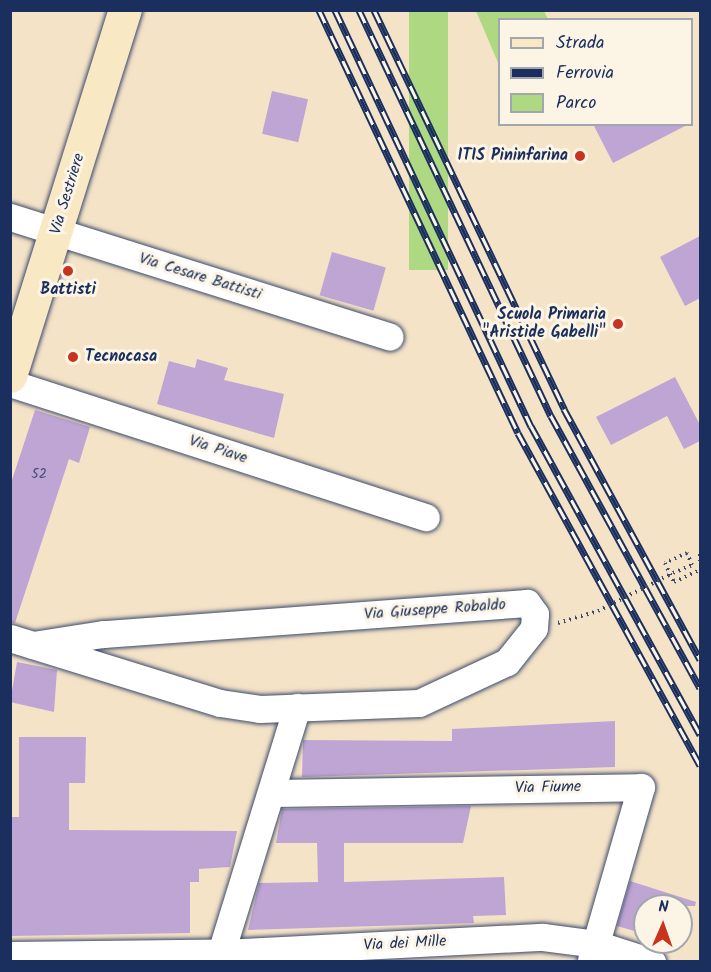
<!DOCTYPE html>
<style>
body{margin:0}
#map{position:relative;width:711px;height:972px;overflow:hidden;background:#f4e3c7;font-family:Kalam,sans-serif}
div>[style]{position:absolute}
.green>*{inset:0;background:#afd882;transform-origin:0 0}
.building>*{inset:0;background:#bfa5d4;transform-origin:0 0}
.path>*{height:4px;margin-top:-2px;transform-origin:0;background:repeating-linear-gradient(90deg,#3c4a6e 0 1.5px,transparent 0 6px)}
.roads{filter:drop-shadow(0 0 2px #3c4a6e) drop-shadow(0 0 2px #3c4a6e)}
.minor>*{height:27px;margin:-13.5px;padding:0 13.5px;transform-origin:13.5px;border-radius:13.5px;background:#fff}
.secondary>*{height:33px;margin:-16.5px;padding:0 16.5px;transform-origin:16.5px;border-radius:16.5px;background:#f8e8c3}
.rail>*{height:7px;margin-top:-3.5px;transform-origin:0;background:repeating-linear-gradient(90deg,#fcf5e5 0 14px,#1b2f5e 0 28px);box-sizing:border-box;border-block:2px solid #1b2f5e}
.path-bridge>*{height:4px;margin-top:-2px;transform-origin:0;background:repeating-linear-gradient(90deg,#3c4a6e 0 1.5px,transparent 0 6px)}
.dots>*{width:16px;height:16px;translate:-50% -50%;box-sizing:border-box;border:3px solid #fcf5e5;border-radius:50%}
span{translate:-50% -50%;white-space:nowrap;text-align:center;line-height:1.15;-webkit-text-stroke:6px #fcf5e5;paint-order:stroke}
.number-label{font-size:14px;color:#444c7c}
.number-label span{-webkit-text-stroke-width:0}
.poi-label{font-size:16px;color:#1b2f5e;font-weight:700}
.right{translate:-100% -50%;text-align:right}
.left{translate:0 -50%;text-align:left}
.street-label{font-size:16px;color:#1b2f5e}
.frame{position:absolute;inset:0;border:12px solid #1b2f5e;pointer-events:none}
.legend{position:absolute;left:498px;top:18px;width:195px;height:108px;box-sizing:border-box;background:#fcf5e5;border:2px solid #a2a6af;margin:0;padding:8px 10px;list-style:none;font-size:18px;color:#1b2f5e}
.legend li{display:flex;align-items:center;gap:12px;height:30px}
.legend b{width:30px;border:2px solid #a2a6af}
.north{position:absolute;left:633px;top:894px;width:60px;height:60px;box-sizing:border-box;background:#fcf5e5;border:2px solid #a2a6af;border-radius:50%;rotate:2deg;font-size:16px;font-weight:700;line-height:24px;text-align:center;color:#1b2f5e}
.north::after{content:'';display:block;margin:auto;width:21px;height:27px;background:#c8321e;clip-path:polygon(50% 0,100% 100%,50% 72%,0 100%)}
</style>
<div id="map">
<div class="green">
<div style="left:409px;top:11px;width:39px;height:259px"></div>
<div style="clip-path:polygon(476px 11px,544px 11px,548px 19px,500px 20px,499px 65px)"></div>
</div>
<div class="building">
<div style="left:272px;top:91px;width:37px;height:44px;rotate:13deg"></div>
<div style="clip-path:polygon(593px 124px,689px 124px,613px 163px)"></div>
<div style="clip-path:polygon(700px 236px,700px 298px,685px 306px,660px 257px)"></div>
<div style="left:332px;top:252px;width:56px;height:45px;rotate:16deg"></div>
<div style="clip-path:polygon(197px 359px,228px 368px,224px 380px,284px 394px,274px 438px,157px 404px,169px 361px,195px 368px)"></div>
<div style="clip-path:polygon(675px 377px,700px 425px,700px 441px,684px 449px,667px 416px,611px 445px,596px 417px)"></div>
<div style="clip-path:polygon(35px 410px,90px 427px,79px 463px,69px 459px,15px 623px,10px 623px,10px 486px)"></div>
<div style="clip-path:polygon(17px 662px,57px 670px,54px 712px,10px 702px)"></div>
<div style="clip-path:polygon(615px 721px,615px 767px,302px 777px,303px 740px,452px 741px,452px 729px)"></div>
<div style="clip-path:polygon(19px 737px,86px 737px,85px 783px,69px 783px,69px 830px,237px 831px,230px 867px,199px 869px,199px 882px,190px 882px,190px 933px,10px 936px,10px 817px,19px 817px)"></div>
<div style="clip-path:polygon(471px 806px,463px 843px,344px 843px,344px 882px,504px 877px,506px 915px,473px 916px,474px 923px,248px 930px,259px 883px,318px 882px,317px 843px,276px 843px,282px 809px)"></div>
<div style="clip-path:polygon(630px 881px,696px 902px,695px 906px,645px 906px,645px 934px,617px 926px)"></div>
</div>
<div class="path">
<div style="left:700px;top:554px;width:7px;rotate:90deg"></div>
<div style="left:673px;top:573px;width:21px;rotate:-23deg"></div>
<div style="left:692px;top:565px;width:13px;rotate:-113deg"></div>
<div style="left:687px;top:553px;width:24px;rotate:156deg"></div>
<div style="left:665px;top:563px;width:21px;rotate:65deg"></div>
<div style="left:674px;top:582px;width:29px;rotate:-25deg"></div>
<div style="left:558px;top:623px;width:42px;rotate:-16.7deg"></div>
</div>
<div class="roads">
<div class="minor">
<div style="left:10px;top:217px;width:398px;rotate:17.5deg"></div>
<div style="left:10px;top:383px;width:437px;rotate:17.9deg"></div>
<div style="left:10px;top:638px;width:220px;rotate:17.2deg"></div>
<div style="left:220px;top:703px;width:40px;rotate:8.5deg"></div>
<div style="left:260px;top:709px;width:159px;rotate:-2.2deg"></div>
<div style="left:419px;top:703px;width:97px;rotate:-25deg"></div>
<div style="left:507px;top:662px;width:43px;rotate:-51.5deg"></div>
<div style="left:534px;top:628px;width:14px;rotate:-86deg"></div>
<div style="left:535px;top:614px;width:14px;rotate:-126deg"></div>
<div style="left:527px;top:603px;width:425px;rotate:175.8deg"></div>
<div style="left:103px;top:634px;width:71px;rotate:171.1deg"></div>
<div style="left:272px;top:793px;width:369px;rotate:-0.9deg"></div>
<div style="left:641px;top:787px;width:180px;rotate:106.1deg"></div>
<div style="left:10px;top:955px;width:233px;rotate:-0.7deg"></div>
<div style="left:243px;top:952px;width:300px;rotate:-2.9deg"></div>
<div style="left:543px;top:937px;width:53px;rotate:7.5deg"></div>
<div style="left:596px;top:944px;width:59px;rotate:17.8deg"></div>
<div style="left:218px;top:962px;width:267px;rotate:-72.8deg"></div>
</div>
<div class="secondary">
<div style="left:10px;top:376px;width:384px;rotate:-72.6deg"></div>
</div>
</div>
<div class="rail">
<div style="left:319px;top:10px;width:467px;rotate:64.8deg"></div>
<div style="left:518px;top:433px;width:379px;rotate:61.3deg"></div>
<div style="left:335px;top:10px;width:460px;rotate:64.8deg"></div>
<div style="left:531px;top:426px;width:352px;rotate:61.3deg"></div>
<div style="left:359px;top:10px;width:449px;rotate:64.7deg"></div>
<div style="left:551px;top:416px;width:310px;rotate:61.3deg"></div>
<div style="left:374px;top:10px;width:442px;rotate:64.5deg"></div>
<div style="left:564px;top:409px;width:285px;rotate:61.5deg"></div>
</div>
<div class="path-bridge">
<div style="left:598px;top:611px;width:84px;rotate:-26.9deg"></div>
</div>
<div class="dots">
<div style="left:580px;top:156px;background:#c8321e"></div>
<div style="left:68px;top:271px;background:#c8321e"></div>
<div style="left:618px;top:324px;background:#c8321e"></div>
<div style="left:73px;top:357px;background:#c8321e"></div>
</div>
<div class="number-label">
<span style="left:39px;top:474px">52</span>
</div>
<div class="poi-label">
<span class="right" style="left:568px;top:156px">ITIS Pininfarina</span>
<span style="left:68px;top:290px">Battisti</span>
<span class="right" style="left:606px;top:324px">Scuola Primaria<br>"Aristide Gabelli"</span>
<span class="left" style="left:85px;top:357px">Tecnocasa</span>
</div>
<div class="street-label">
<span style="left:68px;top:194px;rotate:-73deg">Via Sestriere</span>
<span style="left:200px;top:277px;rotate:17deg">Via Cesare Battisti</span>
<span style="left:218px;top:450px;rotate:18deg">Via Piave</span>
<span style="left:435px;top:610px;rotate:-4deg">Via Giuseppe Robaldo</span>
<span style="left:548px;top:788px;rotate:-1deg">Via Fiume</span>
<span style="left:405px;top:944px;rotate:-3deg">Via dei Mille</span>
</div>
<div class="frame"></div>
<ul class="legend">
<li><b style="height:8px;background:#f8e8c3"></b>Strada</li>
<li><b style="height:8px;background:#1b2f5e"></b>Ferrovia</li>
<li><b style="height:16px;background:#afd882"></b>Parco</li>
</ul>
<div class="north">N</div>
</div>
